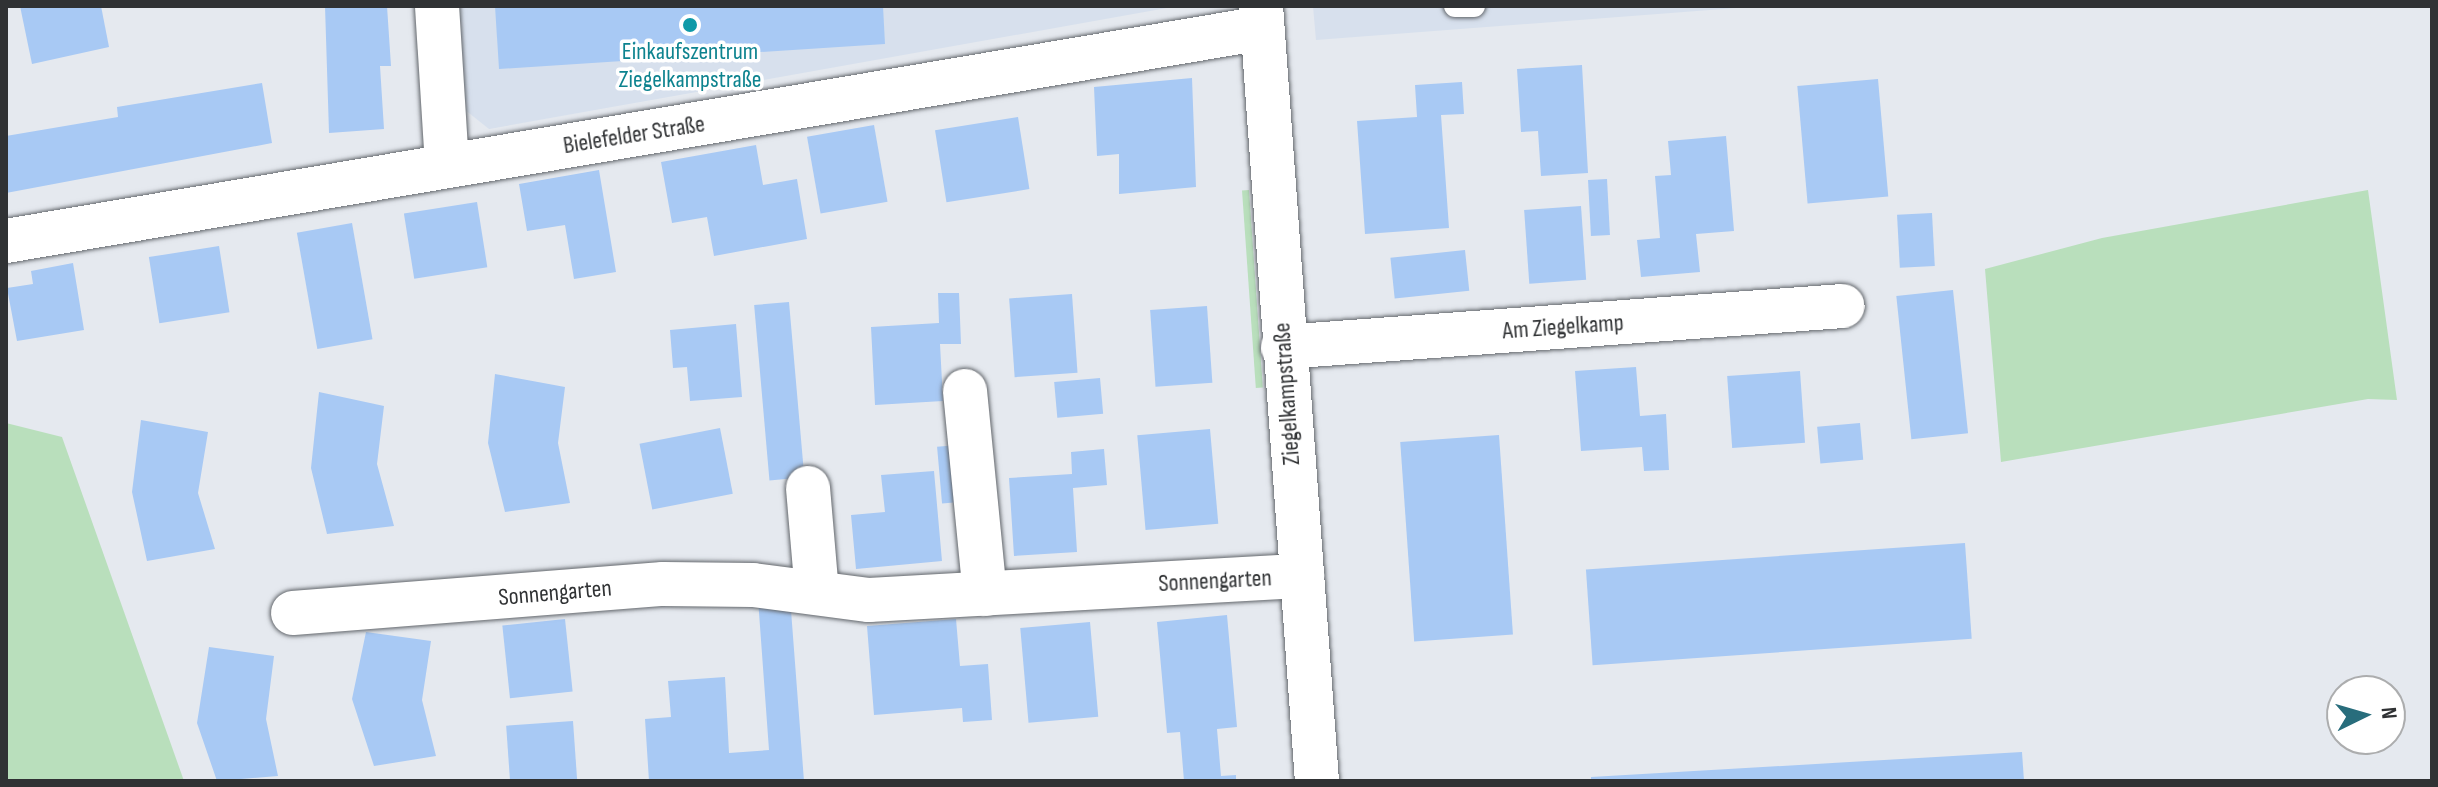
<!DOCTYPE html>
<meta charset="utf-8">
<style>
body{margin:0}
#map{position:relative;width:2438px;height:787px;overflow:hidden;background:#e5e9ef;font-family:"Sofia Sans Condensed",sans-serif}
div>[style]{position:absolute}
.built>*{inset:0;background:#d7e0ed}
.green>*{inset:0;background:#b9dfbc;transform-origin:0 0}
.building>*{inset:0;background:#a8c9f4;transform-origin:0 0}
.roads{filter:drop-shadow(0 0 2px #63676c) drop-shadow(0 0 2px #63676c)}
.lane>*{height:22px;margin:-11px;padding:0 11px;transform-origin:11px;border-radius:11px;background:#fff}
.street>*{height:44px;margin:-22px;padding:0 22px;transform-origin:22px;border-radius:22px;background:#fff}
.dots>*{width:22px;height:22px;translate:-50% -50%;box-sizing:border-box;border:4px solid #fff;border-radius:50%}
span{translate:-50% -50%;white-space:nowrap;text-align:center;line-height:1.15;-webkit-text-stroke:7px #fff;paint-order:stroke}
.culture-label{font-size:24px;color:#0d838f}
.street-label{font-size:24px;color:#303234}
.frame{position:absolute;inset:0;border:8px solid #303234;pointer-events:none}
.north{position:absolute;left:2326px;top:675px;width:80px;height:80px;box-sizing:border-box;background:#fff;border:2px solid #acadae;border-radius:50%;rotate:85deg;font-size:22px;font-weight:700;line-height:32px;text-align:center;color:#303234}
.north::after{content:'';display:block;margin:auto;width:28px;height:36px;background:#286d7c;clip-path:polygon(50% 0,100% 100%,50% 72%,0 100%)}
</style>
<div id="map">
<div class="built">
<div style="clip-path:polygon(458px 6px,1178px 6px,489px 129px,464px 109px)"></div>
<div style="clip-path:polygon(1313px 6px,1762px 6px,1316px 40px)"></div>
</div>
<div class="green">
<div style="left:1249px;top:190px;width:198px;height:7px;rotate:86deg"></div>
<div style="clip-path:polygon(2368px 190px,2397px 400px,2368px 399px,2001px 462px,1985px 269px,2102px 238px)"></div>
<div style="clip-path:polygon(6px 423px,62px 437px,184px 781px,6px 781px)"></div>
</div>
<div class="building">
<div style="clip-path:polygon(20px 6px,101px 6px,109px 47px,32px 64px)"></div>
<div style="clip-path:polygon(325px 6px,387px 6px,391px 66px,380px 66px,384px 129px,329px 133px)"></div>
<div style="clip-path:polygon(495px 6px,883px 6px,885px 44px,499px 69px)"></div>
<div style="clip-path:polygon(1582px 65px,1588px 173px,1541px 176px,1538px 131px,1521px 132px,1517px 69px)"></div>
<div style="clip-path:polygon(1192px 78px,1196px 187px,1119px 194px,1119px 154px,1097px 156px,1094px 87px)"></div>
<div style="left:1878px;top:79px;width:118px;height:81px;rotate:85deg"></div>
<div style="clip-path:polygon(1462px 82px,1464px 114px,1441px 115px,1449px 228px,1365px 234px,1357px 121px,1417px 117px,1415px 85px)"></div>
<div style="clip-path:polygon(262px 83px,272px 143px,6px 193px,6px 136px,118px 117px,117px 107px)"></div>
<div style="left:1018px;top:117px;width:73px;height:84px;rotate:81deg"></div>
<div style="left:874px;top:125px;width:78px;height:68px;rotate:80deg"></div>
<div style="clip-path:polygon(1726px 136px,1734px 231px,1696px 234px,1700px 272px,1641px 277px,1637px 240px,1660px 238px,1655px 176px,1671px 175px,1668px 141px)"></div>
<div style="clip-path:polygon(756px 145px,763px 185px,797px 179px,807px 239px,714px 256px,707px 217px,672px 223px,661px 162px)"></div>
<div style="clip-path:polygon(599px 170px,616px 272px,574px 279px,565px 225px,527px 231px,519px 184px)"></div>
<div style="left:1607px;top:179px;width:56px;height:19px;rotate:87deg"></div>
<div style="left:477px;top:202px;width:66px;height:74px;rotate:81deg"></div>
<div style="left:1581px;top:206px;width:74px;height:57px;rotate:86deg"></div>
<div style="left:1932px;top:213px;width:53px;height:35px;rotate:87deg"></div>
<div style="left:352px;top:223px;width:118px;height:56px;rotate:80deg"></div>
<div style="left:219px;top:246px;width:67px;height:71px;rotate:81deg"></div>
<div style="left:1465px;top:250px;width:41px;height:75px;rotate:84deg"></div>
<div style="clip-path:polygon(73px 263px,84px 330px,17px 341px,7px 288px,33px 284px,31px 271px)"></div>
<div style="left:1953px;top:290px;width:144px;height:57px;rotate:84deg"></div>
<div style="clip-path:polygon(938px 293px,959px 293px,961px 344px,940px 344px,943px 401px,875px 405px,871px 327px,939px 323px)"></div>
<div style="left:1072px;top:294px;width:79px;height:63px;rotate:86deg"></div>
<div style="left:789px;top:302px;width:176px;height:35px;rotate:85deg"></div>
<div style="left:1207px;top:306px;width:77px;height:57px;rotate:86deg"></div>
<div style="clip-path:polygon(736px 324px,742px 397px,690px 401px,687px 367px,673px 368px,670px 330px)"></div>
<div style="clip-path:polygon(1636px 367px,1640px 416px,1666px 414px,1669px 470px,1644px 471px,1642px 447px,1581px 451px,1575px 371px)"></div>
<div style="left:1800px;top:371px;width:72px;height:73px;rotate:86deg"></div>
<div style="clip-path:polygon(495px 374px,565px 387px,558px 443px,570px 503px,505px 512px,488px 443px)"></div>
<div style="left:1100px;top:378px;width:36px;height:46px;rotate:85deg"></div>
<div style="clip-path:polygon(319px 392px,384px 406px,377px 464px,394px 526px,327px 534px,311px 468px)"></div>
<div style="clip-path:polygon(141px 420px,208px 432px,198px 493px,215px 549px,147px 561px,132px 492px)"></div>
<div style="left:1860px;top:423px;width:37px;height:43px;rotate:85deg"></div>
<div style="left:720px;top:428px;width:67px;height:82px;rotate:79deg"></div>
<div style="left:1210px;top:429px;width:95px;height:73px;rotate:85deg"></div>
<div style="left:1499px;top:435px;width:200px;height:99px;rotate:86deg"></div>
<div style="left:958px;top:445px;width:57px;height:21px;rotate:85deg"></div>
<div style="clip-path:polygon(1104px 449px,1107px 485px,1073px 488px,1077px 552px,1014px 556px,1009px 478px,1072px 474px,1071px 452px)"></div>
<div style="clip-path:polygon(934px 471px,942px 561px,856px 569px,851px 515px,885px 512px,881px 475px)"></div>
<div style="left:1965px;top:543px;width:96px;height:380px;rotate:86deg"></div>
<div style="clip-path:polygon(790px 597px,804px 781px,649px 781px,645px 719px,671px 717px,668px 681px,725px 677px,729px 753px,769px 750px,758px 599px)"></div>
<div style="clip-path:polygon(1227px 615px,1237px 727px,1217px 729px,1221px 776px,1236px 775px,1236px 781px,1184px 781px,1180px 732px,1167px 733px,1157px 622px)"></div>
<div style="left:565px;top:619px;width:73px;height:63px;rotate:84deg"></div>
<div style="clip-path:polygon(956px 619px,960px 666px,988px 664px,992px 720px,963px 722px,962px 708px,874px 715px,867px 626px)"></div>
<div style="left:1090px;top:622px;width:95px;height:70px;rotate:85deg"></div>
<div style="clip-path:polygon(366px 632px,431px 641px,422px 700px,436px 756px,374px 766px,352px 699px)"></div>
<div style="clip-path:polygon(209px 647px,274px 656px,266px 719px,278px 776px,217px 781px,197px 723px)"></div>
<div style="left:573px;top:721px;width:60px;height:67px;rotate:86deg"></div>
<div style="clip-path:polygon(2022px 752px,2024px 781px,1591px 781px,1591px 777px)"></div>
</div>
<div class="roads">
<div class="lane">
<div style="left:1455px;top:6px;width:19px"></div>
</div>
<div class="street">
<div style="left:437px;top:6px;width:160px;rotate:86.4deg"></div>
<div style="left:1261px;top:6px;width:777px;rotate:85.87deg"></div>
<div style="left:6px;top:241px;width:1274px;rotate:-9.62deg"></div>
<div style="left:1283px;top:347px;width:561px;rotate:-4.19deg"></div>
<div style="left:965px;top:391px;width:204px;rotate:84.4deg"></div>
<div style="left:808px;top:488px;width:105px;rotate:85.1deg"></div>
<div style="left:293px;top:613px;width:371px;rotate:-4.5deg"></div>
<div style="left:663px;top:584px;width:90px;rotate:0.6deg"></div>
<div style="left:753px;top:585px;width:117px;rotate:7.4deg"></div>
<div style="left:869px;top:600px;width:434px;rotate:-3.2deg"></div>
</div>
</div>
<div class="dots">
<div style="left:690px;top:25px;background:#0f9aa8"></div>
</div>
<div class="culture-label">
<span style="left:690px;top:66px">Einkaufszentrum<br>Ziegelkampstraße</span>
</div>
<div class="street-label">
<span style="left:634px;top:135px;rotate:-9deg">Bielefelder Straße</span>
<span style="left:1563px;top:327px;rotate:-4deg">Am Ziegelkamp</span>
<span style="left:1287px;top:394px;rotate:-94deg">Ziegelkampstraße</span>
<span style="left:1215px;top:581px;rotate:-3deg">Sonnengarten</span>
<span style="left:555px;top:593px;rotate:-5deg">Sonnengarten</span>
</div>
<div class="frame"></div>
<div class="north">N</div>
</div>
